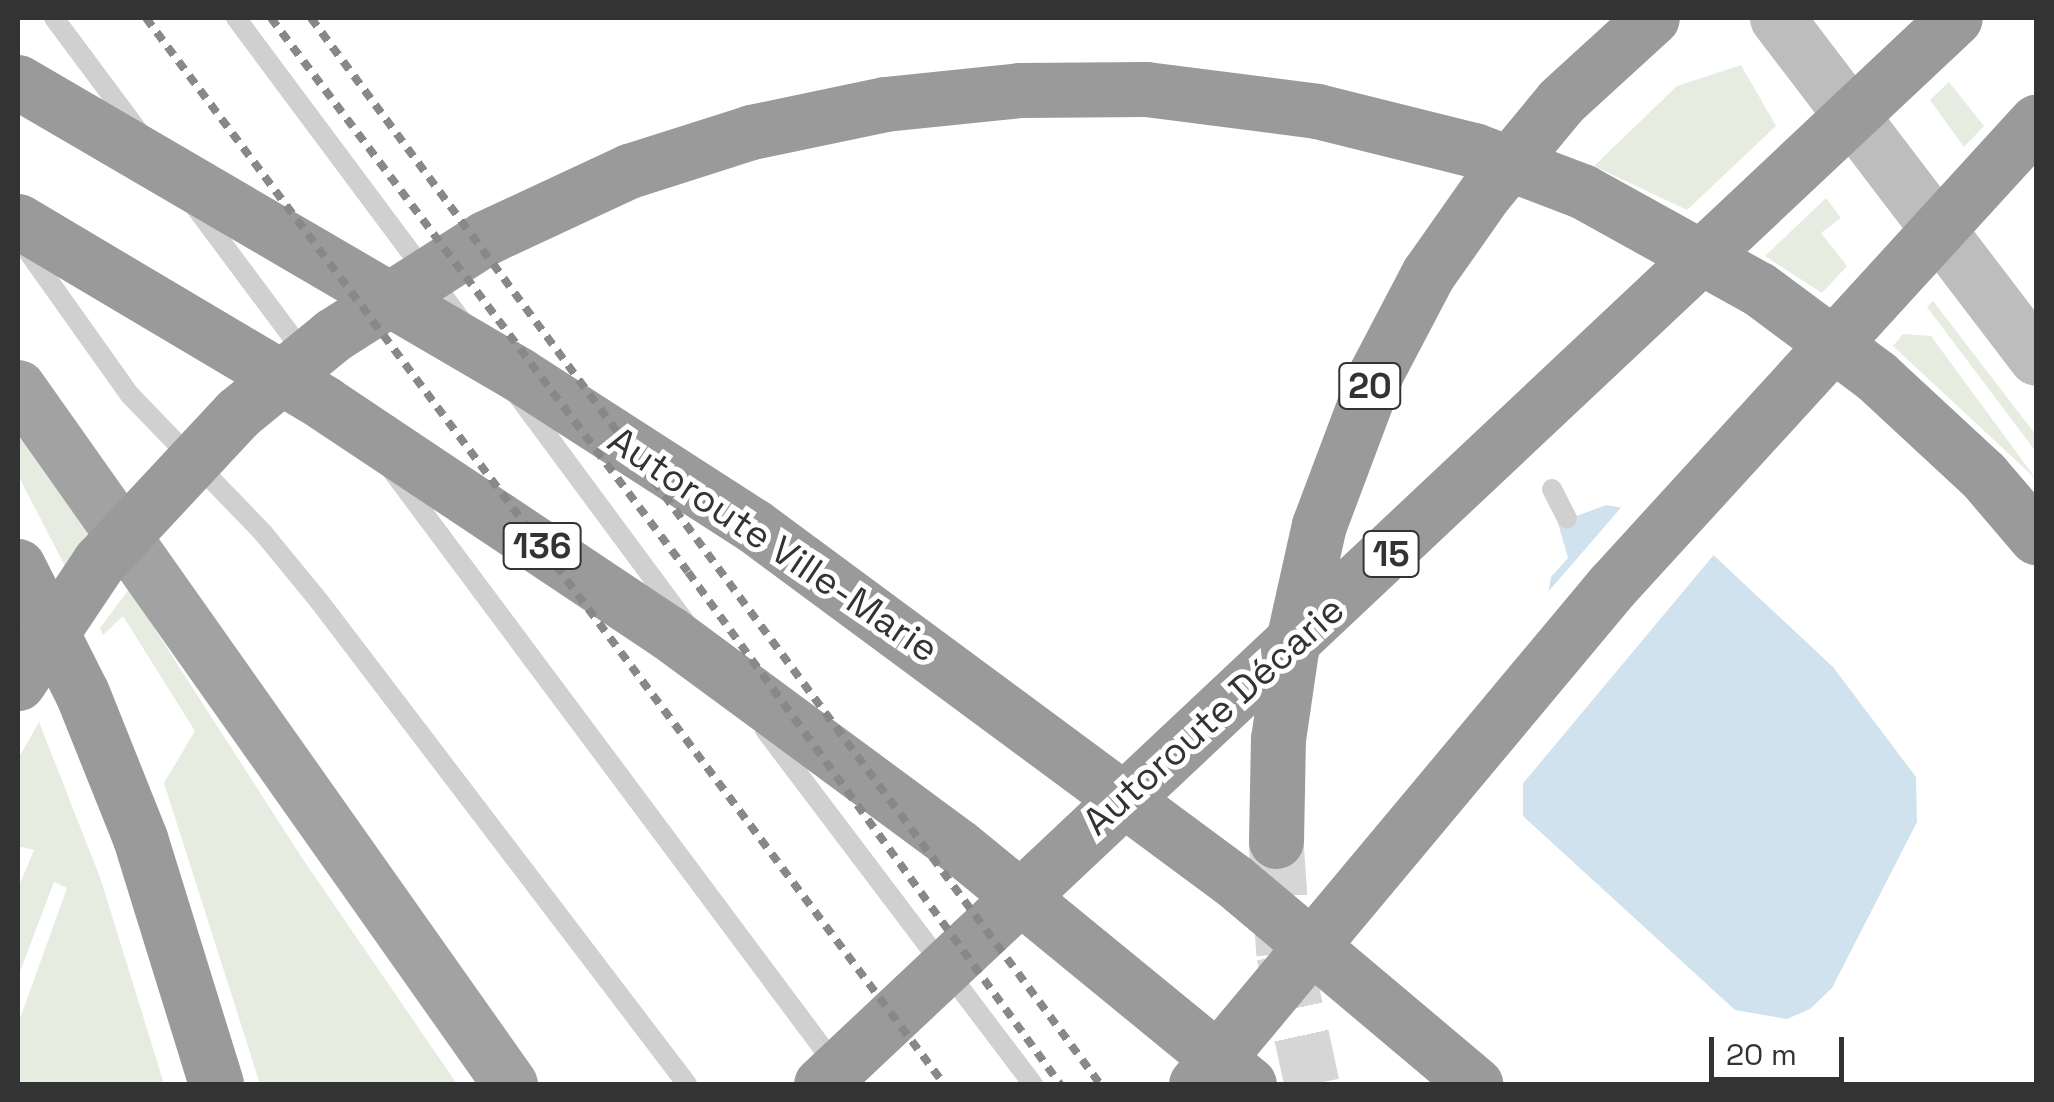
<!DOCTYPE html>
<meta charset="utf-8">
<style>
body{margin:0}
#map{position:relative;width:2054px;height:1102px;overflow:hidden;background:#fff;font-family:"Space Grotesk",sans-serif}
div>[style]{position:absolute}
.green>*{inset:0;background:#e6ecdf}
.water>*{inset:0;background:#cfe2ee}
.pier>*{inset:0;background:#fff}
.motorway-tunnel>*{height:55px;margin-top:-27.5px;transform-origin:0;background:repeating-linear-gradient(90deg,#d6d6d6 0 55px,transparent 0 83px)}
.service>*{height:20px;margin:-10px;padding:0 10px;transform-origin:10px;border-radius:10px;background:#d0d0d0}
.secondary>*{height:55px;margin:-27.5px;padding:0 27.5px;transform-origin:27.5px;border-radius:27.5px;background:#bdbdbd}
.trunk>*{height:55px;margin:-27.5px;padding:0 27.5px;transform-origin:27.5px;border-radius:27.5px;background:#a2a2a2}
.motorway>*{height:55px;margin:-27.5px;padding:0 27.5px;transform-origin:27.5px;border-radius:27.5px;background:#9a9a9a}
.rail>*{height:8px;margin-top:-4px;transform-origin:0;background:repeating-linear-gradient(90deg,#888 0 10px,transparent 0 18px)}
span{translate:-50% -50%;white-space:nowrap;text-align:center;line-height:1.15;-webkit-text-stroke:10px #fff;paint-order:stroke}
.shield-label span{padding:2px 8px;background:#fff;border:2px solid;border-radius:8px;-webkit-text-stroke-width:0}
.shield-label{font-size:35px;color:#333;font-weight:700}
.street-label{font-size:38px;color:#333}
.frame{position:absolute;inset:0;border:20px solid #333;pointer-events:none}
.scale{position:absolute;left:1709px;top:1037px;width:135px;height:45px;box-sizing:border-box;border:5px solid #333;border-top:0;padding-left:12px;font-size:30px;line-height:35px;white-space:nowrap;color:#333;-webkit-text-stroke:8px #fff;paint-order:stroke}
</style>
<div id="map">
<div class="green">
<div style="clip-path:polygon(1741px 65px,1776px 126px,1687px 210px,1594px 166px,1677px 86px)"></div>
<div style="clip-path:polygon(1949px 82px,1984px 126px,1964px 147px,1930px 100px)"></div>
<div style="clip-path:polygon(1826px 198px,1841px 218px,1821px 233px,1847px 266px,1822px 293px,1765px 256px)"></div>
<div style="clip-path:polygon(1933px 301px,2036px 435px,2036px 452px,1927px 307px)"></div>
<div style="clip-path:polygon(1903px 334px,1931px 336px,2036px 479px,1893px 346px)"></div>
<div style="clip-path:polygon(18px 431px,92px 532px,66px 568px,18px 475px)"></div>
<div style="clip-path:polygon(129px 589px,302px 858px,457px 1084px,260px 1084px,164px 783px,195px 731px,123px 616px,103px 635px,100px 628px)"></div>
<div style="clip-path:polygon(39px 722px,101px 880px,164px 1084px,18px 1084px,18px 1024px,67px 888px,54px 882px,18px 977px,18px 888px,34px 850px,18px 846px,18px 759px)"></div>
</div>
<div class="water">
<div style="clip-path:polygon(1606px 505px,1654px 513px,1692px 535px,1833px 667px,1916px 777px,1917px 822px,1832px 988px,1810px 1009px,1787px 1019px,1735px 1010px,1523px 816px,1523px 741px,1551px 577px,1568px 558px,1558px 523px)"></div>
</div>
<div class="pier">
<div style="clip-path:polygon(1625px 503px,1656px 508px,1717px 551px,1515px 793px,1542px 599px)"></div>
</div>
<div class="motorway-tunnel">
<div style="left:1276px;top:841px;width:113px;rotate:86deg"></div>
<div style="left:1284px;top:954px;width:133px;rotate:77.8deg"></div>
</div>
<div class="service">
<div style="left:54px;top:18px;width:142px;rotate:53.3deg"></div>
<div style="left:236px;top:18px;width:378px;rotate:53.3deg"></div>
<div style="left:193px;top:204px;width:191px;rotate:53.3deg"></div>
<div style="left:24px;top:246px;width:183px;rotate:54.6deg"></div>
<div style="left:130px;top:395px;width:193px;rotate:46deg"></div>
<div style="left:264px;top:534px;width:87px;rotate:50.6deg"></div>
<div style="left:319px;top:601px;width:607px;rotate:52.7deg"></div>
<div style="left:518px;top:396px;width:281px;rotate:53.5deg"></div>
<div style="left:393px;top:472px;width:741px;rotate:53.28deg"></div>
<div style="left:1552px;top:489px;width:33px;rotate:63deg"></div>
<div style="left:765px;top:730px;width:444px;rotate:52.9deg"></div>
</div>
<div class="secondary">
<div style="left:1777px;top:18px;width:427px;rotate:52.7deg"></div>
</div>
<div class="trunk">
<div style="left:18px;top:387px;width:853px;rotate:54.78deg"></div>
</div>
<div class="motorway">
<div style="left:18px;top:82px;width:579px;rotate:30.28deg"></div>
<div style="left:518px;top:374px;width:281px;rotate:32.8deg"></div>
<div style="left:754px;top:526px;width:596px;rotate:36.47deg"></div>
<div style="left:1233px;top:880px;width:317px;rotate:40.1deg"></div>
<div style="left:18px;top:221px;width:356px;rotate:30.7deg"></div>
<div style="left:324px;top:403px;width:415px;rotate:33.7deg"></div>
<div style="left:669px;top:633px;width:359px;rotate:36.4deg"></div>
<div style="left:958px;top:846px;width:376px;rotate:39.3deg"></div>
<div style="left:18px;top:566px;width:142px;rotate:63.3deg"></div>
<div style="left:82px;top:693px;width:156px;rotate:68.2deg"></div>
<div style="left:140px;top:838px;width:257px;rotate:72.8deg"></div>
<div style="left:18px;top:683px;width:146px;rotate:-56.2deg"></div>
<div style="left:99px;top:562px;width:204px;rotate:-47deg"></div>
<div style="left:238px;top:413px;width:123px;rotate:-39.4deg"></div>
<div style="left:333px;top:335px;width:180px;rotate:-32.5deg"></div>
<div style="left:485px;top:238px;width:159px;rotate:-25deg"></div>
<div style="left:629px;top:171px;width:128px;rotate:-17.7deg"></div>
<div style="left:751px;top:132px;width:137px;rotate:-11.8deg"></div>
<div style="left:885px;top:104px;width:136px;rotate:-5.9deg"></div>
<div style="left:1020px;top:90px;width:126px;rotate:-0.5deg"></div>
<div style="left:1146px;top:89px;width:172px;rotate:7.3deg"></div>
<div style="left:1317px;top:111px;width:162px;rotate:14deg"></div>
<div style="left:1474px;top:150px;width:116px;rotate:20.8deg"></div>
<div style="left:1582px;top:191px;width:202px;rotate:29deg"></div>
<div style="left:1759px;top:289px;width:146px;rotate:36.6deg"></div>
<div style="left:1876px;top:376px;width:146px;rotate:42.8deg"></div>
<div style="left:1983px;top:475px;width:82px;rotate:49.5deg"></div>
<div style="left:1276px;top:841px;width:102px;rotate:-88.9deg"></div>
<div style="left:1278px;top:739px;width:90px;rotate:-81.7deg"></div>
<div style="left:1291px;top:650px;width:128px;rotate:-77.4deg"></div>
<div style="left:1319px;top:525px;width:162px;rotate:-69.4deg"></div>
<div style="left:1376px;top:373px;width:112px;rotate:-62.3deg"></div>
<div style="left:1428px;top:274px;width:99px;rotate:-54.9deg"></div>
<div style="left:1485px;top:193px;width:119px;rotate:-50.4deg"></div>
<div style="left:1561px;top:101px;width:123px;rotate:-42.4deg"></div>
<div style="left:821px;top:1084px;width:1556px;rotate:-43.23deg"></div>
<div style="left:1196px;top:1084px;width:649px;rotate:-50.13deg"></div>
<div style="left:1612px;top:586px;width:629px;rotate:-47.58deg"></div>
</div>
<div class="rail">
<div style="left:146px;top:18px;width:1332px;rotate:53.18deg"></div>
<div style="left:271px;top:18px;width:693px;rotate:53.03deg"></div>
<div style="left:688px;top:572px;width:633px;rotate:54deg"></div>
<div style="left:311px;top:18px;width:1326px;rotate:53.49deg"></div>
</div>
<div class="shield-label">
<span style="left:1370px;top:386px">20</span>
<span style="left:542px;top:546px">136</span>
<span style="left:1391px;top:554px">15</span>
</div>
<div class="street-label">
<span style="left:773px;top:545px;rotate:34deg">Autoroute Ville-Marie</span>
<span style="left:1214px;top:716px;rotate:-42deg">Autoroute Décarie</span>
</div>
<div class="frame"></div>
<div class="scale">20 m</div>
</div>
